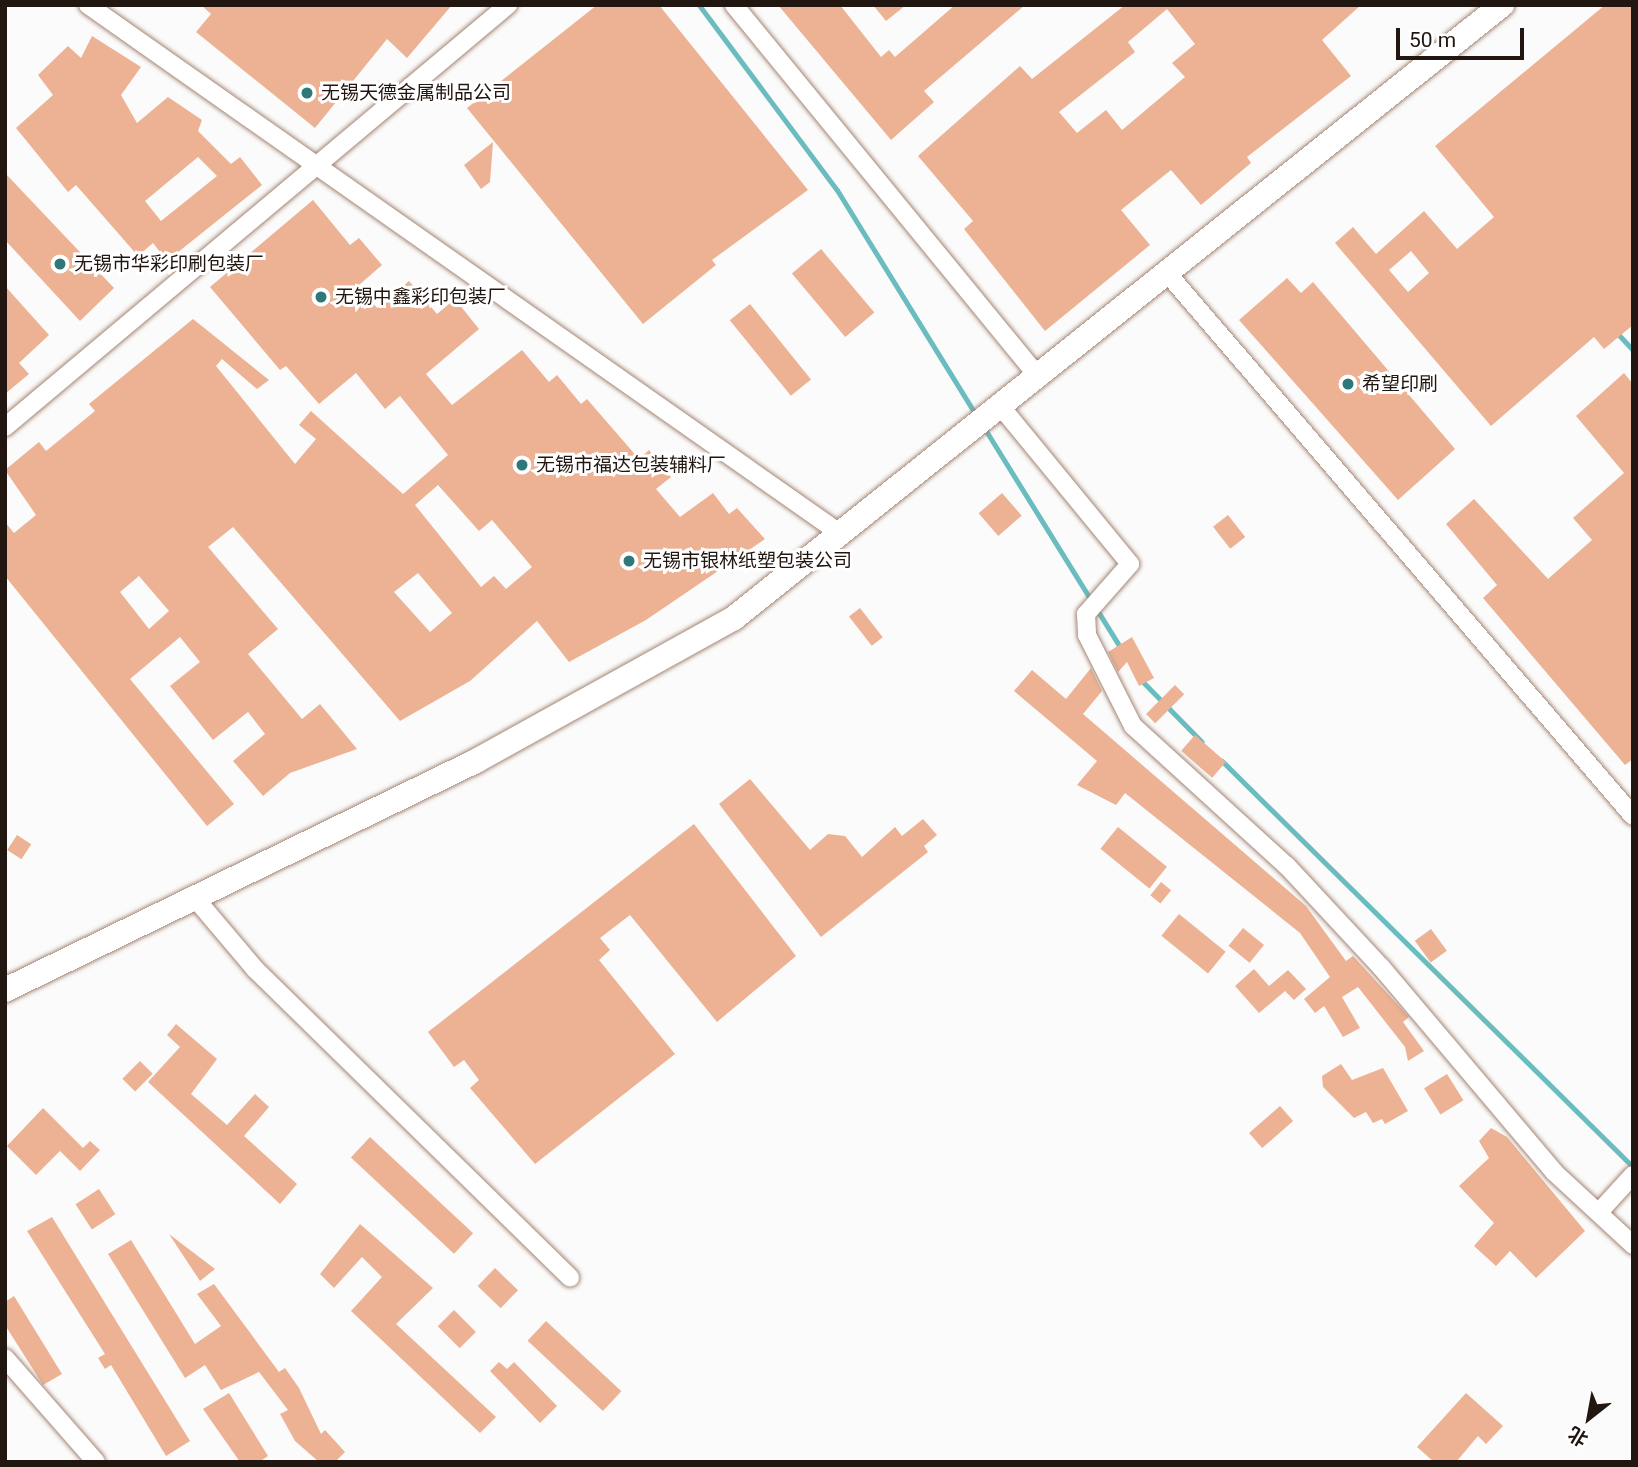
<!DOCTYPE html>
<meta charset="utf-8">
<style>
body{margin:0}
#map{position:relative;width:1638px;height:1467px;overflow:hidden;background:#fbfbfb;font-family:Roboto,"Noto Sans SC",sans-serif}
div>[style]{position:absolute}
.stream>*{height:5px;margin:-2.5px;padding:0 2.5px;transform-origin:2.5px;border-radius:2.5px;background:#6abcbe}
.building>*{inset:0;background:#ecb293;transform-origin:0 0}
.roads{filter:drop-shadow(0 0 2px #a48575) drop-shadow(0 0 2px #a48575)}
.street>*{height:18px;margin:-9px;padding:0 9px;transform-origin:9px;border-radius:9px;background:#fff}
.secondary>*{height:24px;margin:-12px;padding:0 12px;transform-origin:12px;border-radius:12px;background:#fff}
.dots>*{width:19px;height:19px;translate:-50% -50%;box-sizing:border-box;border:4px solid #fff;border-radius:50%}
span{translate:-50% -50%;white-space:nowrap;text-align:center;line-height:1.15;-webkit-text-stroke:6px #fff;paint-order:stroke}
.poi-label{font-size:19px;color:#221610}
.left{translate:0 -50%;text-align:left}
.frame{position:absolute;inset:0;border:7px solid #221610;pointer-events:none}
.north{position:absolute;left:1554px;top:1383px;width:70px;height:70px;-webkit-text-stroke:5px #fff;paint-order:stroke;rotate:211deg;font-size:19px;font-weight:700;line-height:28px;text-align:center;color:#221610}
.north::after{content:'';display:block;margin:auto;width:24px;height:32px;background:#221610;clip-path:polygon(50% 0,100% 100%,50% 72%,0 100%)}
.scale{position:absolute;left:1396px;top:28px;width:128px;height:32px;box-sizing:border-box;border:4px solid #221610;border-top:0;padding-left:9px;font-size:21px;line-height:24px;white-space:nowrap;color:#221610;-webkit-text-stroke:5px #fff;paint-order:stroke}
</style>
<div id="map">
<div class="stream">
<div style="left:699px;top:5px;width:231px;rotate:53.3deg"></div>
<div style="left:837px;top:190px;width:264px;rotate:58.3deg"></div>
<div style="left:1617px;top:333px;width:23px;rotate:47deg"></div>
<div style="left:983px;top:426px;width:264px;rotate:58.2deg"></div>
<div style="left:1140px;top:679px;width:88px;rotate:45.5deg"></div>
<div style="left:1222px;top:761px;width:578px;rotate:44.65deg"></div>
</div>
<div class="building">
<div style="clip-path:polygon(201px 5px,452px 5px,407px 58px,387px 39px,315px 128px,196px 32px,211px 14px)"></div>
<div style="clip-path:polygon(597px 5px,659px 5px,808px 190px,712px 260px,716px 265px,643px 324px,467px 108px)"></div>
<div style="clip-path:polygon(778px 5px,840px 5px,881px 57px,889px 50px,895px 57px,955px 5px,1025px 5px,924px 91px,934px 102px,891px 140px)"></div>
<div style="clip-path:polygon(873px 5px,906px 5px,886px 21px)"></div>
<div style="clip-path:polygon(evenodd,1125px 5px,1361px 5px,1322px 40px,1351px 76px,1247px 157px,1251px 163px,1201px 205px,1171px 170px,1121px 210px,1150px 245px,1045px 331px,964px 229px,973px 221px,918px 156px,1020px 66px,1032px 79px,1125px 5px,1167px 9px,1195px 44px,1172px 63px,1185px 77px,1122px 130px,1106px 110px,1077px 133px,1059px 112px,1135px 52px,1128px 42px,1167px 9px)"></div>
<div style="clip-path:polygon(evenodd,1605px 5px,1633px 5px,1633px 325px,1604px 349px,1594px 337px,1491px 426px,1335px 243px,1353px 227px,1376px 254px,1424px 211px,1457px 249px,1494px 217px,1435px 146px,1605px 5px,1411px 251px,1429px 273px,1408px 292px,1389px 270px,1411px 251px)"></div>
<div style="clip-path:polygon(evenodd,92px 36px,141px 67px,121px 95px,137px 123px,168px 97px,202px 120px,198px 131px,231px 164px,240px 157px,262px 185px,167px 261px,153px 243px,138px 256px,76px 185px,68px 192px,16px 128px,53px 95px,38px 75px,68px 46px,81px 58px,92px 36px,198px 157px,217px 176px,161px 221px,145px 201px,198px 157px)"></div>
<div style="clip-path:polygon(493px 142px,490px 182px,481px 189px,464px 165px)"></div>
<div style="clip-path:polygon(5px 173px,114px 288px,80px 321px,5px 240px)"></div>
<div style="clip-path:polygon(evenodd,313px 200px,350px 245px,359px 238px,382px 265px,359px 285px,377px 308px,409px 281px,437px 314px,455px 299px,479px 329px,426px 374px,452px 405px,522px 350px,549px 382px,557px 375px,581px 404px,587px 399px,639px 459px,649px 450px,671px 477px,656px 489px,680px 517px,713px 493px,729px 514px,737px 508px,765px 539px,646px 620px,569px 662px,537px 621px,470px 681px,400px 721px,233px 527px,208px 547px,278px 629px,248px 654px,302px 719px,320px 704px,357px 749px,290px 773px,263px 796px,233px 761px,265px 734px,248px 712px,213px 740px,170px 686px,200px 662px,180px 637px,130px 679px,234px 804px,207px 826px,5px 576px,5px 522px,14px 533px,36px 515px,5px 470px,39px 442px,46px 451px,95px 411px,89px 404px,193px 319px,269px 380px,257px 389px,222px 359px,216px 366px,295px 464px,316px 439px,299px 425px,311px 411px,403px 494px,448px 455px,400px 396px,385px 409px,356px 373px,319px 404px,286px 366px,280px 370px,210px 287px,313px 200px,438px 485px,479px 531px,492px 520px,532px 567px,506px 589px,494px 576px,481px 587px,415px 505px,438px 485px,313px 200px,418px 573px,452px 613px,430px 632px,394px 592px,418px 573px,313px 200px,139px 576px,169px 611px,149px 629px,120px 592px,139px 576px)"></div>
<div style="left:821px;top:249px;width:83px;height:38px;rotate:50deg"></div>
<div style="clip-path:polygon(1287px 278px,1301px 293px,1313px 282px,1455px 449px,1398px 500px,1239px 320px)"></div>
<div style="clip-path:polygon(5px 286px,49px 335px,19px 363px,29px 374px,5px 394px)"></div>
<div style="left:750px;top:304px;width:97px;height:26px;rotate:51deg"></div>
<div style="clip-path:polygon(1624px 373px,1633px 384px,1633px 759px,1625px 765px,1483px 598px,1497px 585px,1446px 524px,1474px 499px,1548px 579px,1592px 540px,1573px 518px,1624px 473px,1576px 416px)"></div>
<div style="left:1002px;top:493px;width:30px;height:31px;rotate:49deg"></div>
<div style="left:1228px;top:515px;width:28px;height:19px;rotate:52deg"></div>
<div style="left:860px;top:608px;width:37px;height:14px;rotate:52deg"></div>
<div style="clip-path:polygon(1132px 637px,1154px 678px,1139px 686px,1127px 662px,1118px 672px,1108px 652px)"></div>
<div style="clip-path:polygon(1091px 668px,1102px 691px,1083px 714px,1306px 906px,1346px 961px,1353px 956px,1409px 1017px,1403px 1022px,1424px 1051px,1408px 1061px,1405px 1047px,1358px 987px,1342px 997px,1360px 1028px,1343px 1037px,1324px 1006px,1315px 1013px,1304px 999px,1330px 977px,1300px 933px,1125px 793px,1116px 805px,1077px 785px,1097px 761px,1014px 691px,1032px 670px,1066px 699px)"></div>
<div style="left:1175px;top:685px;width:13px;height:41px;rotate:45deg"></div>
<div style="left:1195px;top:735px;width:41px;height:21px;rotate:41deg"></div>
<div style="clip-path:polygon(750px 779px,810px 850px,828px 834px,845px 836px,862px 857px,895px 827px,902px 836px,923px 819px,937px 835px,924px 846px,928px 852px,821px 937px,719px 804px)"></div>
<div style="clip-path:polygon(694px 824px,796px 956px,717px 1022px,630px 915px,600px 938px,610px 950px,599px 960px,675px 1054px,535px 1164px,470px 1088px,479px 1080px,464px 1060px,454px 1067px,428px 1032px)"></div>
<div style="left:1118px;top:827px;width:63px;height:28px;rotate:39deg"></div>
<div style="left:17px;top:835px;width:17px;height:18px;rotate:33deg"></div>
<div style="left:1161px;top:882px;width:13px;height:17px;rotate:39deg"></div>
<div style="left:1179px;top:914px;width:60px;height:28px;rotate:39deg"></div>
<div style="left:1243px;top:928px;width:27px;height:23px;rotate:39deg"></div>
<div style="left:1431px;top:929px;width:27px;height:20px;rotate:54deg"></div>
<div style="clip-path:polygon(1254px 969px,1269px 986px,1288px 970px,1306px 989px,1294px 1000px,1285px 991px,1259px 1013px,1235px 986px)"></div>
<div style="clip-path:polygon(176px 1024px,217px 1059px,191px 1094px,227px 1125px,255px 1094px,269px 1107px,244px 1136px,297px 1184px,280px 1204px,148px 1082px,180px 1047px,167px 1035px)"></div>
<div style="left:140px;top:1061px;width:18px;height:25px;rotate:45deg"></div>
<div style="clip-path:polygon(1341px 1064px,1352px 1080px,1383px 1068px,1408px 1111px,1385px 1124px,1382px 1119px,1373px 1123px,1366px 1112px,1354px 1118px,1323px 1087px,1322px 1076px)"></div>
<div style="left:1447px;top:1074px;width:31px;height:27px;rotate:58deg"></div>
<div style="left:1280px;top:1106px;width:20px;height:41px;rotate:49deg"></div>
<div style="clip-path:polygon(43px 1108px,83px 1148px,90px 1141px,100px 1150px,80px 1171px,60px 1151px,36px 1175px,7px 1146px)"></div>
<div style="clip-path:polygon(1491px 1128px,1507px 1137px,1585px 1231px,1536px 1278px,1510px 1251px,1496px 1266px,1474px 1246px,1494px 1223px,1459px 1186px,1489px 1158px,1479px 1141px)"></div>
<div style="left:370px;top:1137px;width:141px;height:28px;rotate:43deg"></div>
<div style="left:99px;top:1189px;width:30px;height:28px;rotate:57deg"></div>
<div style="clip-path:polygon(52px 1217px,190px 1441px,166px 1456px,111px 1365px,105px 1369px,98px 1358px,105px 1354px,27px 1231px)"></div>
<div style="clip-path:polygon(360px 1224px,433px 1288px,396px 1324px,496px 1417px,480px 1433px,351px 1311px,382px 1277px,362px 1257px,334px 1288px,320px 1274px)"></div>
<div style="clip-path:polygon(169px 1234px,215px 1269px,200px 1281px)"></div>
<div style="clip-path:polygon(131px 1240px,195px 1344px,221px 1326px,197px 1294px,214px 1284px,279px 1372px,285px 1368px,299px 1388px,321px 1434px,325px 1430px,345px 1452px,335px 1462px,319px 1462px,295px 1441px,280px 1414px,288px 1410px,259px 1372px,221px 1390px,205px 1365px,185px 1378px,108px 1254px)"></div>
<div style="left:495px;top:1268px;width:32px;height:25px;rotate:44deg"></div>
<div style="clip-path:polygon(14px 1296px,62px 1374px,43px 1385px,5px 1325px,5px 1302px)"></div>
<div style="left:454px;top:1310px;width:31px;height:23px;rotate:45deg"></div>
<div style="left:546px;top:1321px;width:103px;height:27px;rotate:43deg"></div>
<div style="clip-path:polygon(499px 1362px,507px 1369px,514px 1362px,557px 1406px,540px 1423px,490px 1371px)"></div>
<div style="clip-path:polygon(229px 1393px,268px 1456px,259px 1462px,240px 1462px,203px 1409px)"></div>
<div style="clip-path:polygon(1466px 1393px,1503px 1426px,1486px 1444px,1478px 1436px,1456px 1462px,1434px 1462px,1417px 1447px)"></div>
</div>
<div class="roads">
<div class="street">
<div style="left:88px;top:5px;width:920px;rotate:35.09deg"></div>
<div style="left:734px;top:5px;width:482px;rotate:50.7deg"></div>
<div style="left:1168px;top:274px;width:714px;rotate:49.37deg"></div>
<div style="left:1002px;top:408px;width:202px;rotate:50.6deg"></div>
<div style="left:1130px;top:564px;width:67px;rotate:131.3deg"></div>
<div style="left:1086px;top:614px;width:21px;rotate:87deg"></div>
<div style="left:1087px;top:635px;width:102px;rotate:63.2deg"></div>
<div style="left:1133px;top:726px;width:208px;rotate:42.3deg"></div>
<div style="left:1287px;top:866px;width:138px;rotate:47.1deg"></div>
<div style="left:1381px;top:967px;width:268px;rotate:49.8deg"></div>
<div style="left:1554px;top:1172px;width:108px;rotate:42.7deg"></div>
<div style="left:5px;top:427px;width:657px;rotate:-40deg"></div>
<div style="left:195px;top:898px;width:93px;rotate:49.8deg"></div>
<div style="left:255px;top:969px;width:441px;rotate:44.4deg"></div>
<div style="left:1601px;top:1210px;width:47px;rotate:-47.6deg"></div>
<div style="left:5px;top:1358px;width:138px;rotate:48.8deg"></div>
</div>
<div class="secondary">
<div style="left:5px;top:990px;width:524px;rotate:-25.93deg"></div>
<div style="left:476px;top:761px;width:295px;rotate:-29deg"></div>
<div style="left:734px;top:618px;width:983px;rotate:-38.6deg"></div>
</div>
</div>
<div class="dots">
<div style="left:307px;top:93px;background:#2e787a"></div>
<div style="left:60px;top:264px;background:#2e787a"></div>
<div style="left:321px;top:297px;background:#2e787a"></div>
<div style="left:1348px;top:384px;background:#2e787a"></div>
<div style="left:522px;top:465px;background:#2e787a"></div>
<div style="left:629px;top:561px;background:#2e787a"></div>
</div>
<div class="poi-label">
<span class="left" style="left:321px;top:93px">无锡天德金属制品公司</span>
<span class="left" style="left:74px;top:264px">无锡市华彩印刷包装厂</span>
<span class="left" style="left:335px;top:297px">无锡中鑫彩印包装厂</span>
<span class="left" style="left:1362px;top:384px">希望印刷</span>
<span class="left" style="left:536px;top:465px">无锡市福达包装辅料厂</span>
<span class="left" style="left:643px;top:561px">无锡市银林纸塑包装公司</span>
</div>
<div class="frame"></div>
<div class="north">北</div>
<div class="scale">50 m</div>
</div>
